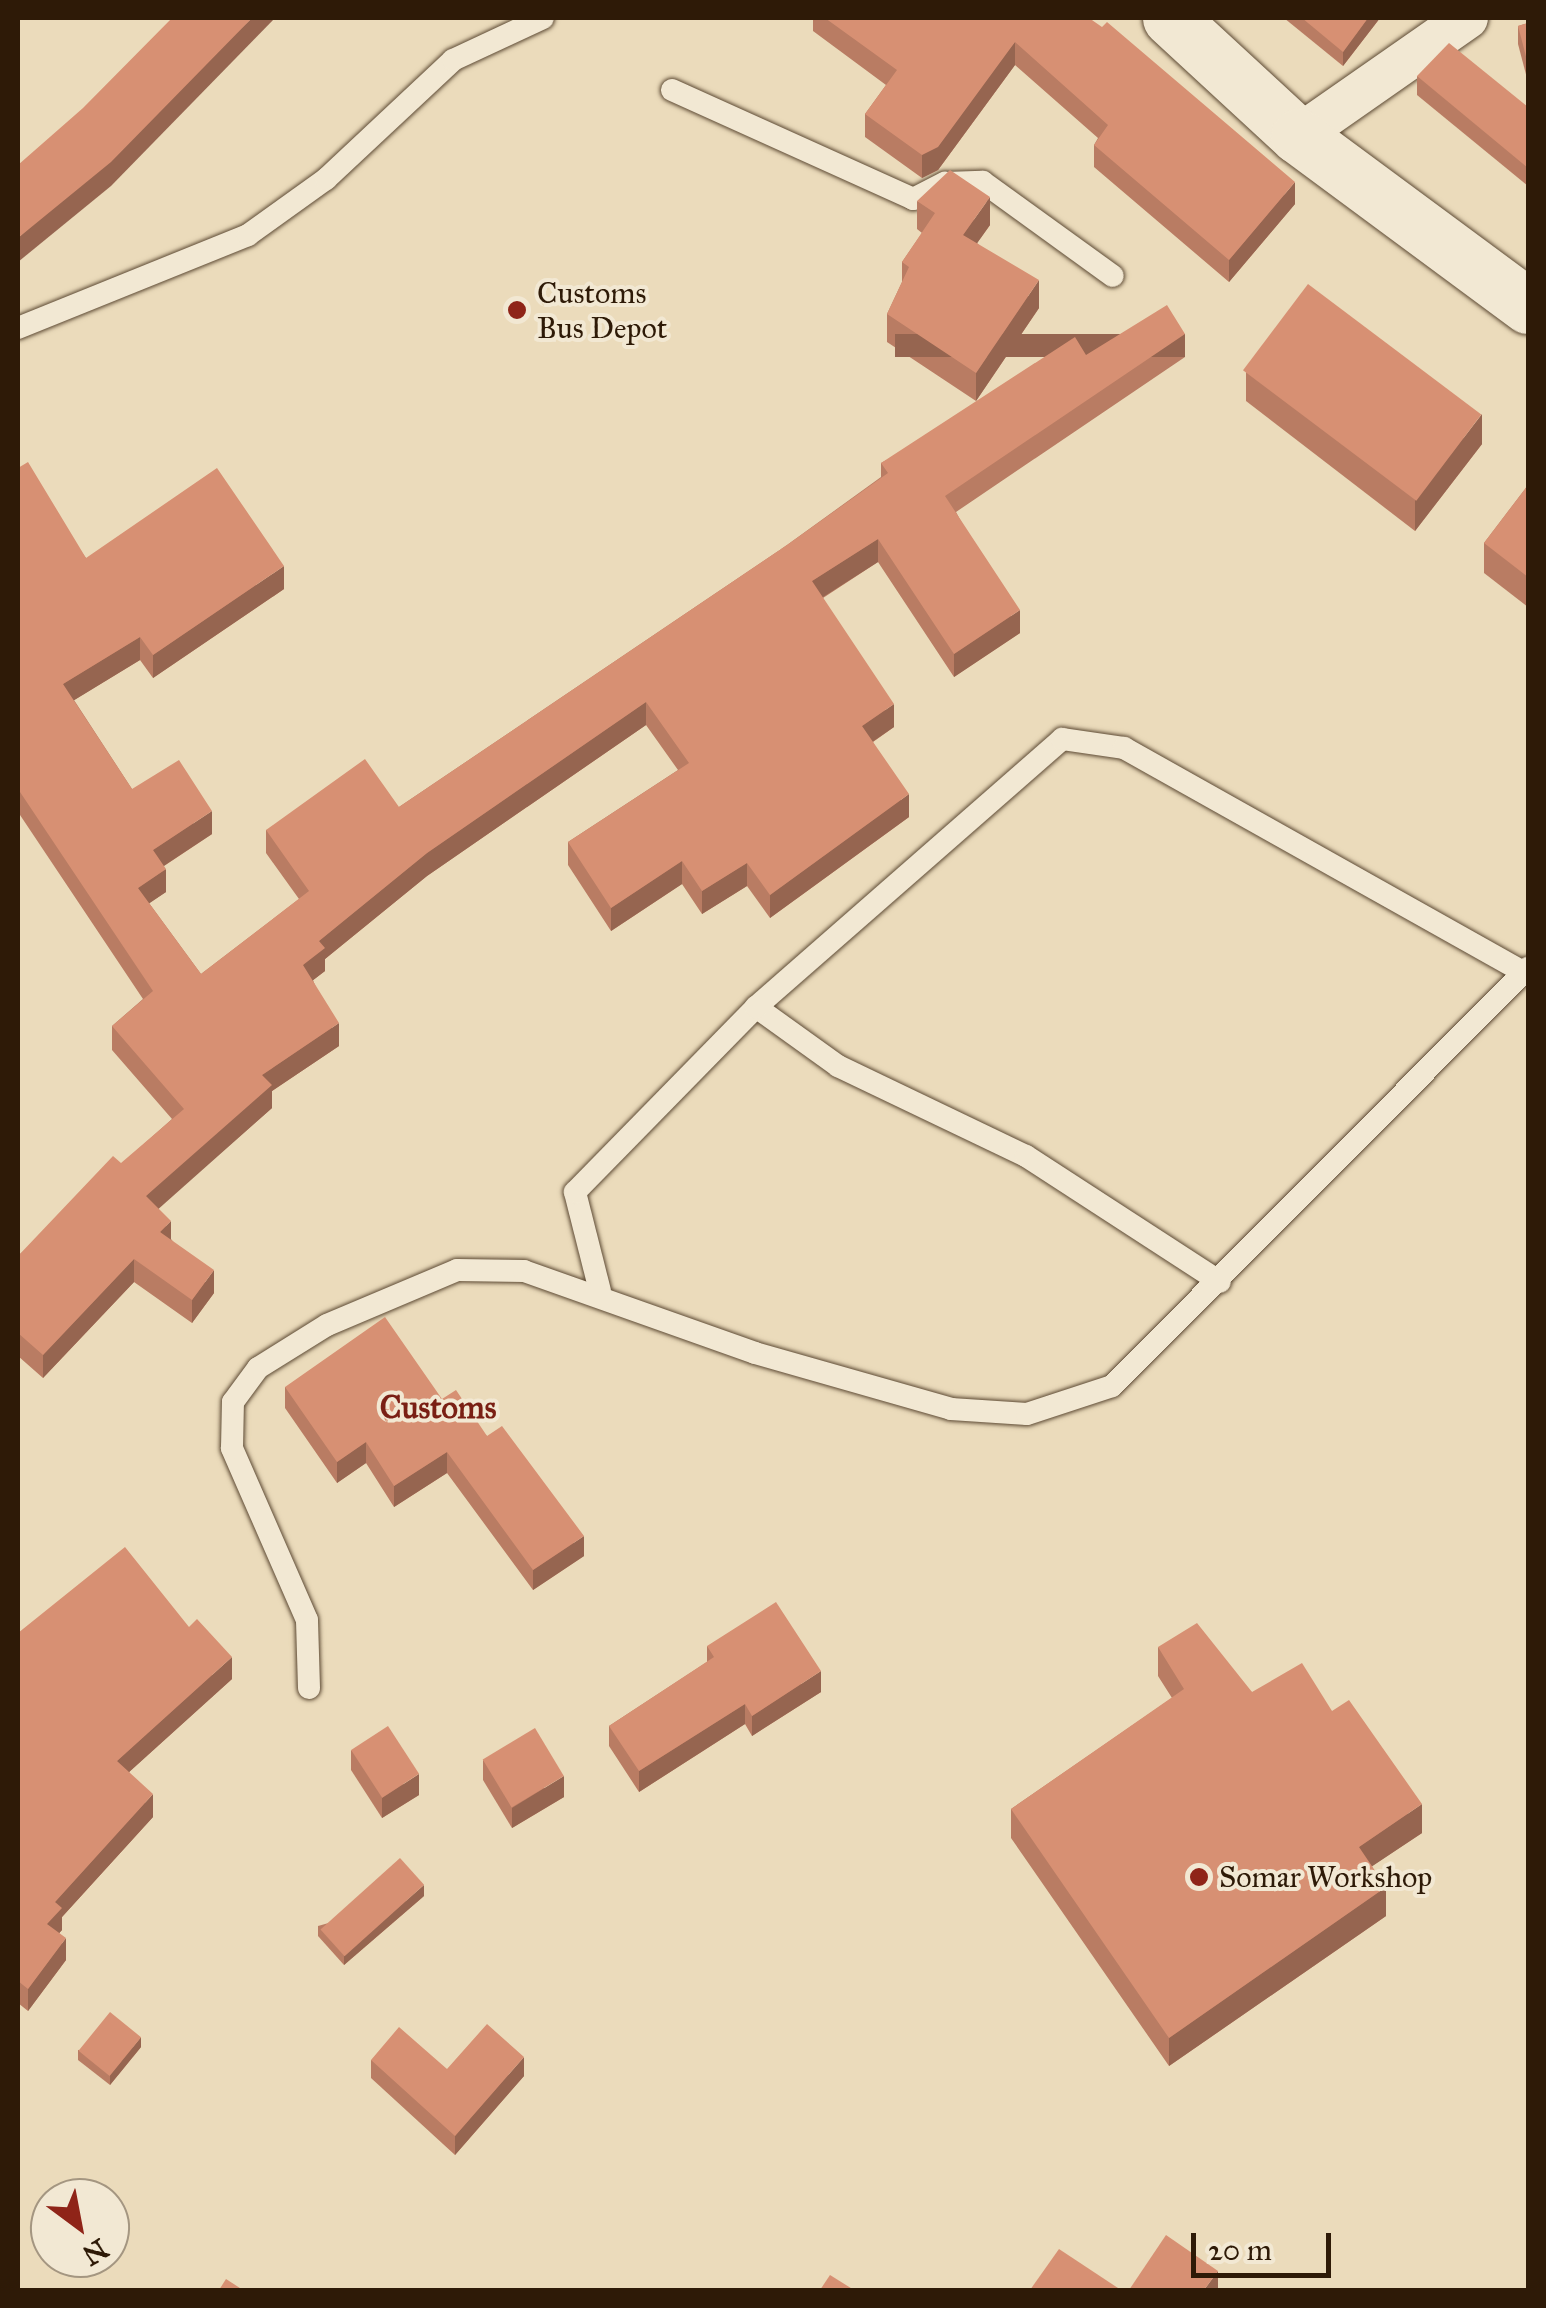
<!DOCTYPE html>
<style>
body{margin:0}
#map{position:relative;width:1546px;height:2308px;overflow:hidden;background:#ebdbbb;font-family:"IM FELL Great Primer",serif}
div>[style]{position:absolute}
.roads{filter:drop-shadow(0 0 2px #5d4a34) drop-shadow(0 0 2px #5d4a34)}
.lane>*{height:22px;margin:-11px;padding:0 11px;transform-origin:11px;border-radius:11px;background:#f2e8d3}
.street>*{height:42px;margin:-21px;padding:0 21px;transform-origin:21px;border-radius:21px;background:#f2e8d3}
.secondary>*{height:55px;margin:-27.5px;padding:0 27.5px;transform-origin:27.5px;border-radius:27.5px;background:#f2e8d3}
.wall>*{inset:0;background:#b97c63}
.shaded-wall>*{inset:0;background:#966550;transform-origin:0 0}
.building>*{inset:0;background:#d79073;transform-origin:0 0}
.dots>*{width:28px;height:28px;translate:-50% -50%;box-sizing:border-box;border:5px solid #f2e8d3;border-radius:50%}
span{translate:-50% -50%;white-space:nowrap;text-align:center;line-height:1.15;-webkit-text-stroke:8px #f2e8d3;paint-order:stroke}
.poi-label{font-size:30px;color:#2e1a07}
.left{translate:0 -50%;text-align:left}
.neighbourhood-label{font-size:32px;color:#7a1f14;font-weight:700}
.frame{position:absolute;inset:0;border:20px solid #2e1a07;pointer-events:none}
.north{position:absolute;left:30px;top:2178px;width:100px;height:100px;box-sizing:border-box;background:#f2e8d3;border:2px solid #a49681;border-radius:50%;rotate:148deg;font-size:28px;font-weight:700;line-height:40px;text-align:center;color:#2e1a07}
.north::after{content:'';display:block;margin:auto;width:35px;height:45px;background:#8f2418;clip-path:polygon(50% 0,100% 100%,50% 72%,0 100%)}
.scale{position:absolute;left:1191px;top:2233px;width:140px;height:45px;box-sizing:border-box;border:5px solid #2e1a07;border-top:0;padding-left:12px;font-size:30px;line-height:35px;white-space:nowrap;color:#2e1a07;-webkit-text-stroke:8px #f2e8d3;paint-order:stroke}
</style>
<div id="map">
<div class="roads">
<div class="lane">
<div style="left:672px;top:90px;width:265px;rotate:24.3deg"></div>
<div style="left:913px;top:199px;width:36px;rotate:-27deg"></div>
<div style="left:945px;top:183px;width:38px;rotate:-2deg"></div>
<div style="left:983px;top:182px;width:160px;rotate:35.9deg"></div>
<div style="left:18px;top:328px;width:248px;rotate:-22deg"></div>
<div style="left:248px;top:235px;width:96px;rotate:-35.7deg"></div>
<div style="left:326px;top:179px;width:174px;rotate:-43.1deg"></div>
<div style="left:453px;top:60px;width:99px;rotate:-25deg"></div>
<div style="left:756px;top:1007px;width:101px;rotate:35.7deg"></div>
<div style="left:838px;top:1066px;width:208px;rotate:25.6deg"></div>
<div style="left:1026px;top:1156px;width:231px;rotate:33deg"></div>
<div style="left:600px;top:1291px;width:102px;rotate:-104.2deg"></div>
<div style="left:575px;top:1192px;width:259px;rotate:-45.6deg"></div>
<div style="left:756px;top:1007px;width:407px;rotate:-41.2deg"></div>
<div style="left:1062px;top:739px;width:63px;rotate:8.3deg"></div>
<div style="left:1124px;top:748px;width:458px;rotate:29.3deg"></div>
<div style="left:309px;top:1688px;width:68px;rotate:-91.7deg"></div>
<div style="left:307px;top:1620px;width:188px;rotate:-113.6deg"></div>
<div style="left:232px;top:1448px;width:46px;rotate:-88.8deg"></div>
<div style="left:233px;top:1402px;width:42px;rotate:-53.7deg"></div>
<div style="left:258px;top:1368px;width:81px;rotate:-31.9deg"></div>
<div style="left:327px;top:1325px;width:141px;rotate:-22.9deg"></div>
<div style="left:457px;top:1270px;width:67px;rotate:0.9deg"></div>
<div style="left:524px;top:1271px;width:245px;rotate:19.5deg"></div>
<div style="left:755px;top:1353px;width:204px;rotate:15.9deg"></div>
<div style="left:951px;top:1409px;width:76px;rotate:3.8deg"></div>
<div style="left:1027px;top:1414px;width:89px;rotate:-18.2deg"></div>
<div style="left:1112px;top:1386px;width:590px;rotate:-45.14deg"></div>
</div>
<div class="street">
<div style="left:1298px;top:136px;width:206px;rotate:-34.9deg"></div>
</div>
<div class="secondary">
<div style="left:1170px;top:18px;width:174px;rotate:42.7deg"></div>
<div style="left:1298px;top:136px;width:286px;rotate:36.5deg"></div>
</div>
</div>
<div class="wall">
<div style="clip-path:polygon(813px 18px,1089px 18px,1295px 204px,1229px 282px,1094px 167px,1094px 145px,1098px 138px,1015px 65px,938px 170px,922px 178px,865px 137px,865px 114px,886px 85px,813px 31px)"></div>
<div style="clip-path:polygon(1284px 18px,1380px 18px,1343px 66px)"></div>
<div style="clip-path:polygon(1528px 23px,1528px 82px,1518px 44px,1518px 26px)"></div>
<div style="clip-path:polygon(1417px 76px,1528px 107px,1528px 186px,1417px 95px)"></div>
<div style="clip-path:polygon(917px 201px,990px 225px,977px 243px,1039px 308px,976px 401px,887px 342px,887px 314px,902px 282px,902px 262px,922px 233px,917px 229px)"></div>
<div style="clip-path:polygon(1086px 355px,1185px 357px,956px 512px,1020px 633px,954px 677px,878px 562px,823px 598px,894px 727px,873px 742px,909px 817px,770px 918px,747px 886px,702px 914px,682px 884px,611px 931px,568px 865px,568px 842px,678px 770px,646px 725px,427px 876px,325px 959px,325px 971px,313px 980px,339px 1046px,272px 1091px,272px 1108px,158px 1208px,171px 1239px,214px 1293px,192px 1323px,134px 1282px,43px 1378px,18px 1356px,18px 1256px,172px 1119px,112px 1050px,112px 1026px,143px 999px,18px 812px,18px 468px,86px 558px,284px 589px,153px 678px,140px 660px,74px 700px,132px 789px,212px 834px,164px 866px,166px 892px,149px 903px,201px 974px,299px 899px,266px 853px,266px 830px,399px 807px,787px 545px,881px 477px,881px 463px)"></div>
<div style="clip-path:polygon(1246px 372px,1482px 444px,1415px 531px,1246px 401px)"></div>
<div style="clip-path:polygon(1528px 485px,1528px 607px,1484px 573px,1484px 543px)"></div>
<div style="clip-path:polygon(285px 1387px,442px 1399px,487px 1436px,584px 1556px,533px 1590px,447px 1473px,394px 1507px,366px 1463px,337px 1483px,285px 1408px)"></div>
<div style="clip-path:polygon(18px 1633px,232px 1679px,129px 1772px,153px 1817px,62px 1917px,62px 1930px,59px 1933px,66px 1960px,28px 2011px,18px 2003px)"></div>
<div style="clip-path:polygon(707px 1646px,821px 1692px,752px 1736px,745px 1724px,639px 1792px,609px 1746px,609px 1726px,707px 1662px)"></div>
<div style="clip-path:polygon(1158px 1647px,1252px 1692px,1332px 1711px,1422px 1833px,1372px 1866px,1386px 1916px,1169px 2066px,1011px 1838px,1011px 1809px,1172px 1698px,1158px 1676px)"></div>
<div style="clip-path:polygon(351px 1750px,419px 1795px,382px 1818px,351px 1770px)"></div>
<div style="clip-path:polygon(483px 1760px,564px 1797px,512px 1828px,483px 1780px)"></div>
<div style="clip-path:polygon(424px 1896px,344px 1965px,318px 1936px,318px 1926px)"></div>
<div style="clip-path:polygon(141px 2047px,110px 2085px,78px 2060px,78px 2050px)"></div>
<div style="clip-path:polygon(371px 2060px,447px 2069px,524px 2076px,455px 2155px,371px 2078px)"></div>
</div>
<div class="shaded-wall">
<div style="clip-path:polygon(252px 18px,275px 18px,111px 186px,18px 262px,18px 238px)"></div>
<div style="clip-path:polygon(1368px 18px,1380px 18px,1343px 66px,1343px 52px)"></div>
<div style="clip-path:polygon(1015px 42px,1015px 65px,938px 170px,922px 178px,922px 155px)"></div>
<div style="clip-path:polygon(1295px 182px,1295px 204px,1229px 282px,1229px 260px)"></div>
<div style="clip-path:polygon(990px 197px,990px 225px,963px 263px,963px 235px)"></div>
<div style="clip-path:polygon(1039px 280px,1039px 308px,976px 401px,976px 373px)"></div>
<div style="left:1185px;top:334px;width:23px;height:290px;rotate:90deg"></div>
<div style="clip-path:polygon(1482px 414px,1482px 444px,1415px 531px,1415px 501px)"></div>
<div style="clip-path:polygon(878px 539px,878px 562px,812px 604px,812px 581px)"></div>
<div style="clip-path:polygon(284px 566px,284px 589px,153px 678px,153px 655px)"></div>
<div style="clip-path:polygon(1020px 610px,1020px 633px,954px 677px,954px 654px)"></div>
<div style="clip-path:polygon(140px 637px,140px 660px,63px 707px,63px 684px)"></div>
<div style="clip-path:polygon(646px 702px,646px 725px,427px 876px,325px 959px,325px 971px,303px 988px,303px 965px,319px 941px,427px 853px)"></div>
<div style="clip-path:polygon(894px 704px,894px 727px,862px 749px,862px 726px)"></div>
<div style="clip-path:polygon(909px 794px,909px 817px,770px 918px,770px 895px)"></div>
<div style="clip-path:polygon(212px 811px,212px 834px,153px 873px,153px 850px)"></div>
<div style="clip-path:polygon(682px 861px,682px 884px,611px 931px,611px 908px)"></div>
<div style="clip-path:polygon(747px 863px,747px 886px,702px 914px,702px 891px)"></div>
<div style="clip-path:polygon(166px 869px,166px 892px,138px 911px,138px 888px)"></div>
<div style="clip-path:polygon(339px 1023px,339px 1046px,272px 1091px,272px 1108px,146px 1220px,146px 1196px,262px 1075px)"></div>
<div style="clip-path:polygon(171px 1221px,171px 1244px,160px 1232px)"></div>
<div style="clip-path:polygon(134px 1259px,134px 1282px,43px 1378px,43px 1355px)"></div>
<div style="clip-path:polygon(214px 1270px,214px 1293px,192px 1323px,192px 1300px)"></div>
<div style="clip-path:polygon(366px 1442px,366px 1463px,337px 1483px,337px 1462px)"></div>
<div style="clip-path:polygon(447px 1452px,447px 1473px,394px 1507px,394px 1486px)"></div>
<div style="clip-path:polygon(584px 1536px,584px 1556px,533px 1590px,533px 1570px)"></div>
<div style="clip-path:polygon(232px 1657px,232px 1679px,117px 1783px,117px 1761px)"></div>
<div style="clip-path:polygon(821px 1671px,821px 1692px,752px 1736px,752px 1716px)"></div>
<div style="clip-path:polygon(745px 1704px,745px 1724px,639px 1792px,639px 1771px)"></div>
<div style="clip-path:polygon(419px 1774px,419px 1795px,382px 1818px,382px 1798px)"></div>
<div style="clip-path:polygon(564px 1776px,564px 1797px,512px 1828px,512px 1808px)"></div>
<div style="clip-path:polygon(153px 1794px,153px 1817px,62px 1917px,62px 1930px,47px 1947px,47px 1924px,55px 1902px)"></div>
<div style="clip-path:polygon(1422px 1804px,1422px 1833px,1359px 1875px,1359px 1847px)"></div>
<div style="clip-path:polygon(424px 1885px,424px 1896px,344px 1965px,344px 1955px)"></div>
<div style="clip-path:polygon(1386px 1887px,1386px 1916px,1169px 2066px,1169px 2038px)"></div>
<div style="clip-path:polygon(66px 1938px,66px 1960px,28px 2011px,28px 1989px)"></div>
<div style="clip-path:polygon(141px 2037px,141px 2047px,110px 2085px,110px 2075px)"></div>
<div style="clip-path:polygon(524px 2057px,524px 2076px,455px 2155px,455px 2136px)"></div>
<div style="clip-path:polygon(1218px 2271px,1218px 2290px,1204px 2290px)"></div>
</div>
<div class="building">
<div style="clip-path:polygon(172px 18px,252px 18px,111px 162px,18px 238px,18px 165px,83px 108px)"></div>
<div style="clip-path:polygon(825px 18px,1089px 18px,1102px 27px,1107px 22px,1295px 182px,1229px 260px,1094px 145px,1108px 125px,1015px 42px,938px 147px,922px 155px,865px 114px,897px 70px)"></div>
<div style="clip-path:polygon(1302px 18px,1368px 18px,1343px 52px)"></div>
<div style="clip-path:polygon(1528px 23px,1528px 64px,1518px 26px)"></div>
<div style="clip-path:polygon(1449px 43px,1528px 107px,1528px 168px,1417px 76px)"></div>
<div style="clip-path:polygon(950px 170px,990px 197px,963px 235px,1039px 280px,976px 373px,887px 314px,909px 267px,902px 262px,935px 213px,917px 201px)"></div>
<div style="left:1308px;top:284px;width:217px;height:108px;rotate:37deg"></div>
<div style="clip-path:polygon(1167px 305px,1185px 334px,945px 496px,1020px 610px,954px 654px,878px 539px,812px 581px,894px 704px,862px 726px,909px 794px,770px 895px,747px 863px,702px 891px,682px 861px,611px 908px,568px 842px,689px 763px,646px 702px,427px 853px,319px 941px,325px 948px,303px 965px,339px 1023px,262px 1075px,272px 1085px,146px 1196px,171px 1221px,160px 1232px,214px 1270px,192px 1300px,134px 1259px,43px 1355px,18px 1333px,18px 1256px,113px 1156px,121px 1163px,184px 1109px,112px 1026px,153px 991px,18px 789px,18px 468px,28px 462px,86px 558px,217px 468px,284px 566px,153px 655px,140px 637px,63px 684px,132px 789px,179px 760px,212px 811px,153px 850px,166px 869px,138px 888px,201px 974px,309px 891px,266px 830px,365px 759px,399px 807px,787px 545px,888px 473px,881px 463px,1075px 337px,1086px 355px)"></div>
<div style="clip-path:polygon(1528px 485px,1528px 577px,1484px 543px)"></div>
<div style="clip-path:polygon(385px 1317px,442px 1399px,456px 1390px,487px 1436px,502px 1426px,584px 1536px,533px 1570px,447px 1452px,394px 1486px,366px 1442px,337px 1462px,285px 1387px)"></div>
<div style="clip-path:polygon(125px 1547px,189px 1627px,197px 1619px,232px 1657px,117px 1761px,153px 1794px,55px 1902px,62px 1908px,47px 1924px,66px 1938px,28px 1989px,18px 1981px,18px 1633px)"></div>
<div style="clip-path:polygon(776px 1602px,821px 1671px,752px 1716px,745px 1704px,639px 1771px,609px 1726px,714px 1657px,707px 1646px)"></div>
<div style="clip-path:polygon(1197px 1623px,1252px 1692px,1302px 1663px,1332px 1711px,1349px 1700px,1422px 1804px,1359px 1847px,1386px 1887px,1169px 2038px,1011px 1809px,1184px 1689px,1158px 1647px)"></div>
<div style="left:388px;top:1726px;width:57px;height:44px;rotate:57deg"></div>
<div style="left:535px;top:1728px;width:56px;height:61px;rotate:59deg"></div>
<div style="left:400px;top:1858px;width:36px;height:107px;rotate:48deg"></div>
<div style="left:110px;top:2012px;width:40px;height:50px;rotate:39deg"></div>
<div style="clip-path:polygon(487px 2024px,524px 2057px,455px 2136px,371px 2060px,399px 2027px,447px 2069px)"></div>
<div style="clip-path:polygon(1166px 2235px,1218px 2271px,1204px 2290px,1129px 2290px)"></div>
<div style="clip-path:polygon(1059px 2249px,1121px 2290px,1030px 2290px)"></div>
<div style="clip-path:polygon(830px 2275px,854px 2290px,820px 2290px)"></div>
<div style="clip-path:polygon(226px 2279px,243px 2290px,219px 2290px)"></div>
</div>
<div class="dots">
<div style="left:517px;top:310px;background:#8f2418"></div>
<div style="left:1199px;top:1877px;background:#8f2418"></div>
</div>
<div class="poi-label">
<span class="left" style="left:537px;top:310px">Customs<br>Bus Depot</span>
<span class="left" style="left:1219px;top:1877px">Somar Workshop</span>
</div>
<div class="neighbourhood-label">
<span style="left:438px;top:1408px">Customs</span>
</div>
<div class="frame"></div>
<div class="north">N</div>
<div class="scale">20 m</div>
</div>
